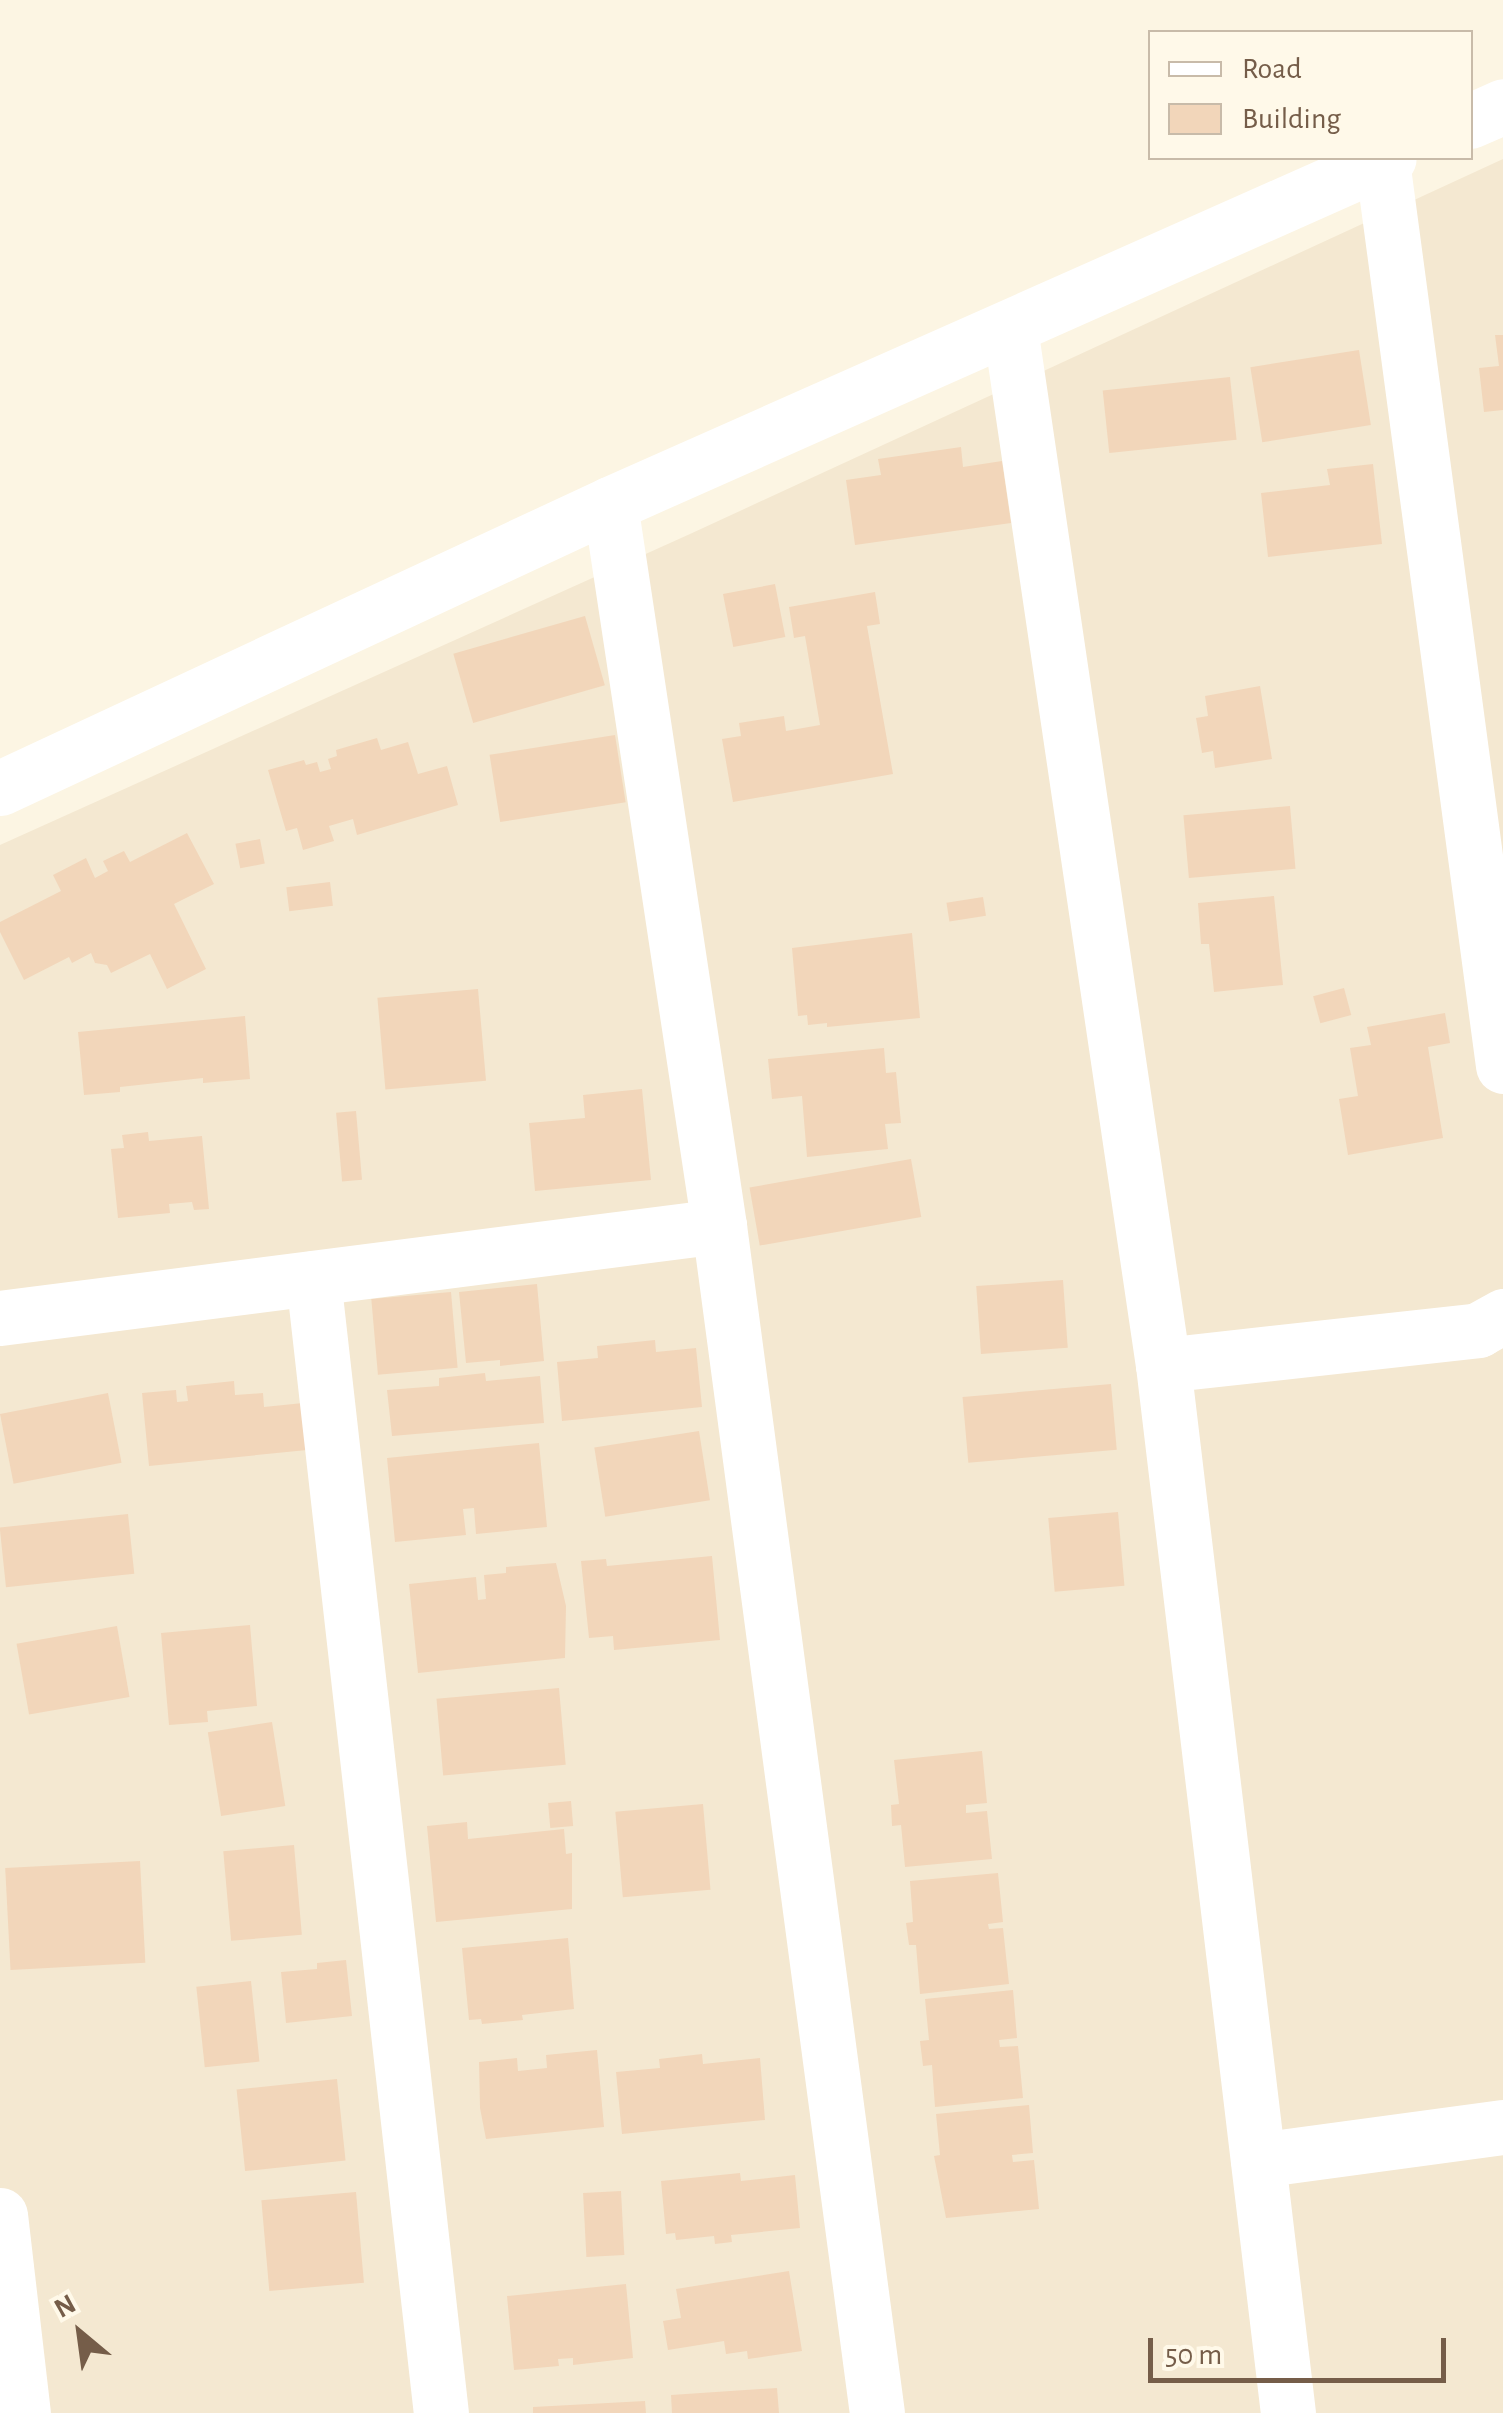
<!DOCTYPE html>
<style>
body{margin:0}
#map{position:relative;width:1503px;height:2413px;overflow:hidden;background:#fcf5e3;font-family:"Alegreya Sans",sans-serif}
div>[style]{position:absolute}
.residential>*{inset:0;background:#f4e8d1}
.building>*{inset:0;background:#f2d6ba;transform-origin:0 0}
.minor>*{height:55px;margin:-27.5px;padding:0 27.5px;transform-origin:27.5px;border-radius:27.5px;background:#fff}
span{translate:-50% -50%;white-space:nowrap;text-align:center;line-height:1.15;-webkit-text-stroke:9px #fff9e9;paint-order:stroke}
.legend{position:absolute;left:1148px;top:30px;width:325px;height:130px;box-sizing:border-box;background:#fff9e9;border:2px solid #c8bba9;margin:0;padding:12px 18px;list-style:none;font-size:30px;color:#755d49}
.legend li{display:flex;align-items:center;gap:20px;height:50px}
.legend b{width:50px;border:2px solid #c8bba9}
.north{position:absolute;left:30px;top:2283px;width:100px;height:100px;-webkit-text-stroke:8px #fff9e9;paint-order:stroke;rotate:331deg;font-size:28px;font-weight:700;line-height:40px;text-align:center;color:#755d49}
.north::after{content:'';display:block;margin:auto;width:35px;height:45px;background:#755d49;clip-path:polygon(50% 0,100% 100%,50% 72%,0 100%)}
.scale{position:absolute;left:1148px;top:2338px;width:298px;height:45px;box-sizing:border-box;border:5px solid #755d49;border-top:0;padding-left:12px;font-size:30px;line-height:35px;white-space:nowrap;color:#755d49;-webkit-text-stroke:8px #fff9e9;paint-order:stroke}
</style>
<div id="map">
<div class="residential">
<div style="clip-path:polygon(1503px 159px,1503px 2413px,0 2413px,0 845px,690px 534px)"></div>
</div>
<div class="building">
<div style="clip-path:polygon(1495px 335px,1503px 335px,1503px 410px,1484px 412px,1479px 368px,1499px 366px)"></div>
<div style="left:1359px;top:350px;width:76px;height:110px;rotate:81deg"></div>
<div style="left:1230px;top:377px;width:63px;height:128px;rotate:84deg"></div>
<div style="clip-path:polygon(961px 447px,963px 467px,1002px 461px,1011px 523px,855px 545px,846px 480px,881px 475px,878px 459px)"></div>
<div style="clip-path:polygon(1373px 464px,1382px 544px,1268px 557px,1261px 493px,1330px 485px,1327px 469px)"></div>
<div style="left:775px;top:584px;width:54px;height:53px;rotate:79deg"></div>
<div style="clip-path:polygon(875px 592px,880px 624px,867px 626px,893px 774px,733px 802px,722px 739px,741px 736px,739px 723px,784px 716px,786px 731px,820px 725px,805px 636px,794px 638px,789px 607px)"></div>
<div style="left:585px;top:616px;width:72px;height:137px;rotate:74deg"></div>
<div style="clip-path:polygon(1260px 686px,1272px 759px,1215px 768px,1213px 751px,1202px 753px,1196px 718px,1208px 716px,1205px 696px)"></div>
<div style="left:615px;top:735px;width:68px;height:127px;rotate:81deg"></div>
<div style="clip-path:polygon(377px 738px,381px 750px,408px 742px,418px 774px,447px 766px,458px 805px,357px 835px,353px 819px,329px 826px,334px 841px,303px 850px,297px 828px,286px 831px,268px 770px,304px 760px,306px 765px,317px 762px,320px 772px,331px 769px,328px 759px,337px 756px,336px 750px)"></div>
<div style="left:1290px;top:806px;width:63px;height:107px;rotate:85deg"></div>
<div style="clip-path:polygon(187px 833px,214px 884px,174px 904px,206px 969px,167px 989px,150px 954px,111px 973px,107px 965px,95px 963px,91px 953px,72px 963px,69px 957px,24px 980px,0 932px,0 922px,61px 891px,53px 875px,86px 858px,95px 878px,108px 871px,103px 861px,124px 851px,130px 862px)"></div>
<div style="left:260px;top:839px;width:25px;height:25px;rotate:79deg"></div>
<div style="left:330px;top:882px;width:24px;height:44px;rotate:83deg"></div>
<div style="clip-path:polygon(1274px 896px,1283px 985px,1214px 992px,1209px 944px,1201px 944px,1198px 903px)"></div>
<div style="left:983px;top:897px;width:19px;height:37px;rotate:81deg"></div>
<div style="clip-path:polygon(912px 933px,920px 1018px,827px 1027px,827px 1023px,808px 1025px,807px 1015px,798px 1016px,792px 948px)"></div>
<div style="left:1344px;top:988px;width:28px;height:32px;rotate:75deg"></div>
<div style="left:478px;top:989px;width:92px;height:101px;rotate:85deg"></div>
<div style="clip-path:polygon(1445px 1013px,1450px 1043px,1428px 1047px,1443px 1138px,1348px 1155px,1339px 1099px,1358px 1096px,1350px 1048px,1371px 1045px,1367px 1027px)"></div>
<div style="clip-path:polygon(245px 1016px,250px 1079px,203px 1083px,203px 1078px,120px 1087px,120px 1092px,84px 1095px,78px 1032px)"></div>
<div style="clip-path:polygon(884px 1048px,886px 1073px,896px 1072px,901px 1123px,885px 1124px,888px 1149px,807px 1157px,802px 1096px,772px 1099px,768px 1059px)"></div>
<div style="clip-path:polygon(642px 1089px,651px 1180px,535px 1191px,529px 1123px,585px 1118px,583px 1095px)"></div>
<div style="left:356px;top:1111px;width:69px;height:20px;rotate:85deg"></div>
<div style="clip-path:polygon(148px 1132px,149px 1141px,202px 1136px,209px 1209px,194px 1210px,192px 1202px,169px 1204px,170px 1213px,118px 1218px,111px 1149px,124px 1148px,122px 1135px)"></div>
<div style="left:911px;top:1159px;width:59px;height:164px;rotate:80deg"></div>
<div style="left:1063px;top:1280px;width:68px;height:87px;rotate:86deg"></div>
<div style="clip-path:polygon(537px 1284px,544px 1361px,500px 1366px,500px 1360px,466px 1363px,459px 1292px)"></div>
<div style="left:451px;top:1292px;width:76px;height:80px;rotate:85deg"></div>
<div style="clip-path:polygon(655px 1340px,656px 1352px,696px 1348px,702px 1407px,562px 1421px,557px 1362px,598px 1358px,597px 1346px)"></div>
<div style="clip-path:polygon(485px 1373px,486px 1381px,540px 1376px,544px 1423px,392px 1436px,387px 1390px,439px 1386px,439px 1378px)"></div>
<div style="clip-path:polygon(234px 1381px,235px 1395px,263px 1393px,264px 1407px,303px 1403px,307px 1450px,149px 1466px,142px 1393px,176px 1390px,177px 1402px,188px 1401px,186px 1386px)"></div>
<div style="left:1111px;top:1384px;width:66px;height:149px;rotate:85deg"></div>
<div style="left:108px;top:1393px;width:71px;height:110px;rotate:79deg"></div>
<div style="left:699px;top:1431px;width:70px;height:106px;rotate:81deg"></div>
<div style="clip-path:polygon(539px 1443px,547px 1527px,476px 1534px,474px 1508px,463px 1509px,466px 1535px,395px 1542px,387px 1458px)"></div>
<div style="left:1118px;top:1512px;width:74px;height:70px;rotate:85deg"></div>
<div style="left:128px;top:1514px;width:60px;height:129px;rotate:84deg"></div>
<div style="clip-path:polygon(712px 1556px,720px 1640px,614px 1650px,613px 1636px,589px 1638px,581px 1561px,606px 1559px,607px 1566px)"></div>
<div style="clip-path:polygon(556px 1563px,566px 1606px,565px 1658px,418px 1673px,409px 1584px,476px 1577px,478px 1600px,486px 1599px,484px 1575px,506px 1573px,506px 1567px)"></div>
<div style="clip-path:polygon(250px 1625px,257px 1706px,207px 1711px,208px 1722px,169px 1725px,161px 1633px)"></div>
<div style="left:117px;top:1626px;width:72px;height:102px;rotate:80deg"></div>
<div style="left:559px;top:1688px;width:77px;height:123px;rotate:85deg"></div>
<div style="left:272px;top:1722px;width:85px;height:65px;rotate:81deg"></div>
<div style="clip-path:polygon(982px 1751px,987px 1803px,966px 1805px,966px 1813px,987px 1811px,992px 1859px,905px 1867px,901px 1825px,892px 1826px,891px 1805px,899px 1804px,894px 1760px)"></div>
<div style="left:571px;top:1801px;width:25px;height:23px;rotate:85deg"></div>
<div style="left:703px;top:1804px;width:86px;height:88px;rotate:85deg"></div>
<div style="clip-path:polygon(467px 1822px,468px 1839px,564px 1829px,566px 1854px,572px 1853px,572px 1909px,436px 1922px,427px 1826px)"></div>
<div style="left:294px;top:1845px;width:90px;height:71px;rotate:85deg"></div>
<div style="left:140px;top:1861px;width:102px;height:135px;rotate:87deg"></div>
<div style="clip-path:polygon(998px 1873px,1003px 1922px,988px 1924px,989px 1929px,1003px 1928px,1009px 1984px,920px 1994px,916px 1945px,909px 1945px,906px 1923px,913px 1922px,910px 1881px)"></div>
<div style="clip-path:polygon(568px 1938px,574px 2009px,522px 2015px,523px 2020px,482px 2024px,481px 2019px,469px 2020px,462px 1948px)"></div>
<div style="clip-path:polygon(346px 1960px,352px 2016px,286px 2023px,281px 1972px,317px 1969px,317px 1963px)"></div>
<div style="left:251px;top:1981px;width:81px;height:55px;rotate:84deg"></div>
<div style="clip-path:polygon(1013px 1990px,1017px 2038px,999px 2040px,1000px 2047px,1018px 2046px,1023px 2098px,935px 2107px,932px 2065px,923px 2066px,920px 2041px,929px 2040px,925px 1999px)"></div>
<div style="clip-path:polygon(597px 2050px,604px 2127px,486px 2139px,480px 2108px,479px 2062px,517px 2058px,518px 2071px,547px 2068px,546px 2055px)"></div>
<div style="clip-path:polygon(702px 2054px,703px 2064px,760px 2058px,765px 2120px,622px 2134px,616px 2072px,660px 2068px,659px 2059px)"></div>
<div style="left:337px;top:2079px;width:82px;height:101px;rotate:84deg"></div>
<div style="clip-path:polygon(1029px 2105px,1033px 2153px,1012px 2155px,1013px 2162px,1034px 2160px,1039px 2209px,946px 2218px,934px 2156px,940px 2155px,936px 2114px)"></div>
<div style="clip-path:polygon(740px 2173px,741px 2181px,795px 2175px,800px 2228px,731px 2235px,732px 2242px,715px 2244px,714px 2236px,676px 2240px,675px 2233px,666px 2234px,661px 2181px)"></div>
<div style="left:621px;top:2191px;width:64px;height:38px;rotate:87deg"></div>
<div style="left:356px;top:2192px;width:91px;height:95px;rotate:85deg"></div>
<div style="clip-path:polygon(789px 2271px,802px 2351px,748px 2359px,747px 2351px,726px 2354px,724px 2341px,668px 2350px,663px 2321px,681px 2318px,676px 2289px)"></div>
<div style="clip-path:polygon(626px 2284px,633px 2358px,573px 2365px,573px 2358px,558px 2359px,559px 2366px,514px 2370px,507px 2296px)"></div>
<div style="clip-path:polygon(777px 2388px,779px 2413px,672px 2413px,671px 2395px)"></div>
<div style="clip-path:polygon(645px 2401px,646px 2413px,533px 2413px,533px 2407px)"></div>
</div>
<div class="minor">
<div style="left:1470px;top:121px;width:36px;rotate:-24deg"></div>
<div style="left:1382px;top:161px;width:913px;rotate:82.38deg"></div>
<div style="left:1010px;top:328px;width:1048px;rotate:81.61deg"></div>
<div style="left:1163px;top:1365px;width:1055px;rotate:83.2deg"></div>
<div style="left:610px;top:504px;width:730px;rotate:81.41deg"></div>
<div style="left:719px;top:1226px;width:1197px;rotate:82.42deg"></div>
<div style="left:0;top:788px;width:673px;rotate:-24.97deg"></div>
<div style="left:610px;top:504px;width:852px;rotate:-23.95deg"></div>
<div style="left:313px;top:1278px;width:1142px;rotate:83.57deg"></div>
<div style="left:0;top:1318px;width:725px;rotate:-7.29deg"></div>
<div style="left:1163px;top:1365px;width:317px;rotate:-6.3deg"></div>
<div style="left:1478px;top:1330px;width:29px;rotate:-29deg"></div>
<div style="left:1258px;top:2160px;width:247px;rotate:-7.7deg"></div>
<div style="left:0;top:2215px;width:199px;rotate:83.4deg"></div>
</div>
<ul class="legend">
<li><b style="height:12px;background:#fff"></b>Road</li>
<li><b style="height:28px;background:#f2d6ba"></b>Building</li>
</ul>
<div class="north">N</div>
<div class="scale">50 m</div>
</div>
